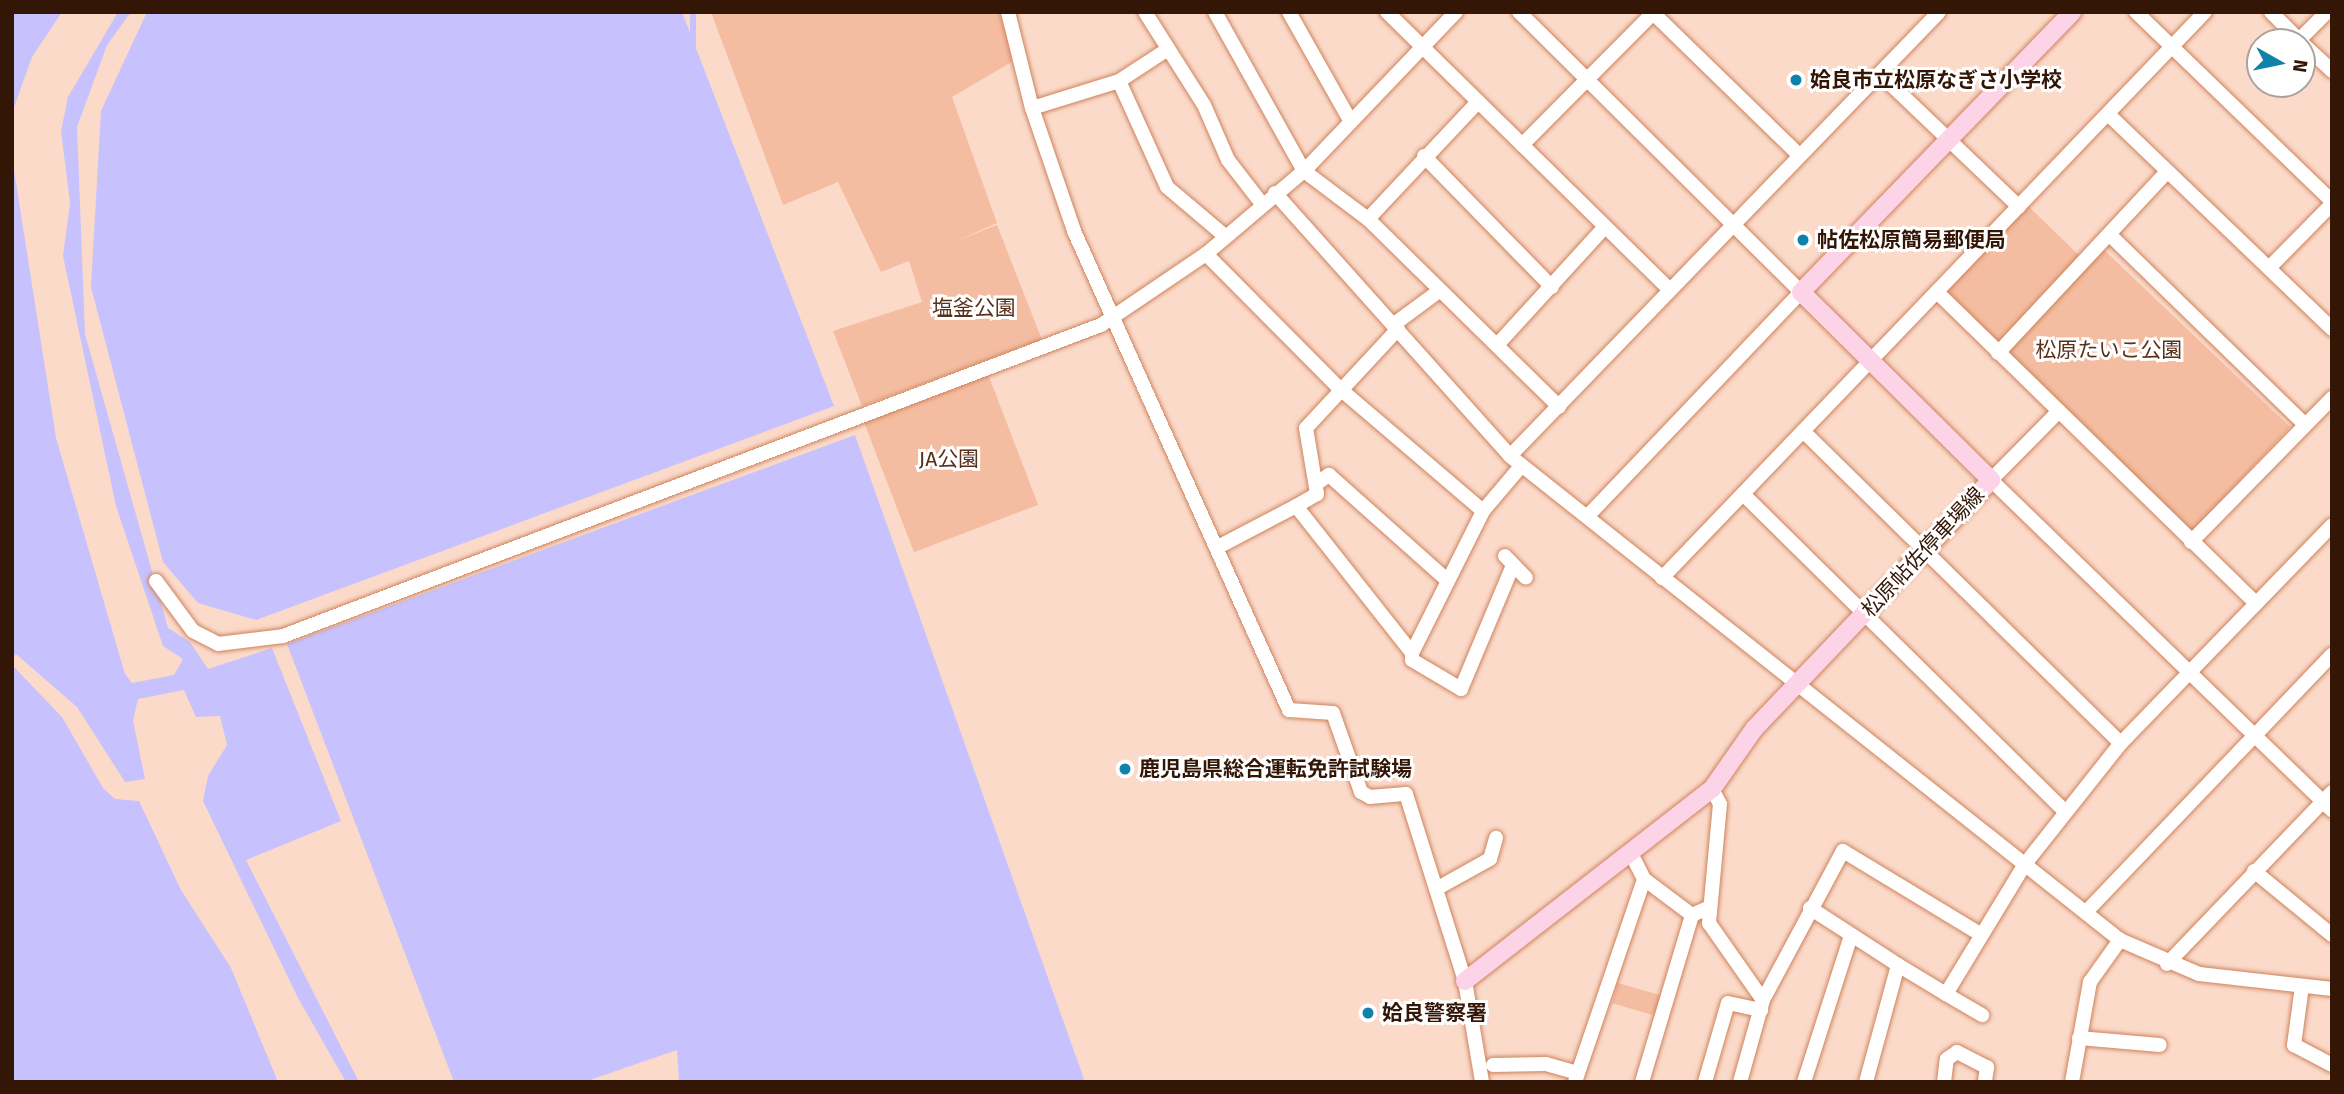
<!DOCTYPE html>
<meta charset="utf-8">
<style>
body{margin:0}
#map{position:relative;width:2344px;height:1094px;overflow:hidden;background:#fbdaca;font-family:"Fira Sans","Noto Sans JP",sans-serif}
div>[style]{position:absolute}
.green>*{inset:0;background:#f4bda1;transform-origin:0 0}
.water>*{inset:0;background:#c7c2fe;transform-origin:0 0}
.roads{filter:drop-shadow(0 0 2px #cf835b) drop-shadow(0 0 2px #cf835b)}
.minor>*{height:14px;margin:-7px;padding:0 7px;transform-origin:7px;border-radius:7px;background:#fff}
.major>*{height:18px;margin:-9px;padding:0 9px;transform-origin:9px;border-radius:9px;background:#fdd3e8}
.dots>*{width:19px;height:19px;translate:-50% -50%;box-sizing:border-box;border:4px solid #fff;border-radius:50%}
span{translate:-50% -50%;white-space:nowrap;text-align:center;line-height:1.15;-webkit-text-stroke:6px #fff;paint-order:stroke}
.poi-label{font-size:21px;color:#331606;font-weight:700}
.left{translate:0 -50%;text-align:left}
.park-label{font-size:21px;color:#59311b}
.street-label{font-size:21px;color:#331606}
.frame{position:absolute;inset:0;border:14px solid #331606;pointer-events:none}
.north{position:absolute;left:2246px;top:28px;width:70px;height:70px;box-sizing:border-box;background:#fff;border:2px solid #ada29b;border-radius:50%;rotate:99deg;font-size:19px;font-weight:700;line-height:28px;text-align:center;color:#331606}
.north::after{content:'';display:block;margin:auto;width:24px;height:32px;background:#0e82a8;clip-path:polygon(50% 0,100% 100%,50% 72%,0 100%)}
</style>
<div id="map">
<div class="green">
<div style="clip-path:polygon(711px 12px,999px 12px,1015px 60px,952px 97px,997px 223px,956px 241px,997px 225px,1042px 340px,862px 406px,833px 331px,922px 302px,909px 261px,881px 272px,838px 182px,783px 205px)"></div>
<div style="left:2027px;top:205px;width:76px;height:120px;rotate:44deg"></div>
<div style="clip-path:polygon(2104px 250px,2290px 427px,2191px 533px,2013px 358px,2009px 347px)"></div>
<div style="left:988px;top:374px;width:140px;height:133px;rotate:69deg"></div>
<div style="left:1618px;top:983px;width:47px;height:21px;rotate:16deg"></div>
</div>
<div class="water">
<div style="clip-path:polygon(12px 12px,62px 12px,32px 57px,12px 113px)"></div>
<div style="clip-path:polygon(118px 12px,131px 12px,107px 45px,77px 127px,85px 334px,168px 628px,190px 642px,208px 669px,272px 648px,341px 821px,246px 860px,359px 1082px,346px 1082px,298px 998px,203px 801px,208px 776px,227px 745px,220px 716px,196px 717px,184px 690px,138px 699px,133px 721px,145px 779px,125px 782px,77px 707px,16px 654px,12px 658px,12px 157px,56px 438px,125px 674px,132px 683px,174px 675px,183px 659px,163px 646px,116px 506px,63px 256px,70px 203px,61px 131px,68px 97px)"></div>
<div style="clip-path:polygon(147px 12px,682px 12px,834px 406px,256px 620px,198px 603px,163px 562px,91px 287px,101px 111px)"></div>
<div style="left:690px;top:12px;width:6px;height:415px"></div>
<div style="clip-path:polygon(855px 435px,1085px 1082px,679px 1082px,677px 1050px,584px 1082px,454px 1082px,287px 644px)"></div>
<div style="clip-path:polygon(12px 665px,62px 717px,103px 788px,115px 799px,139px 801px,181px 890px,231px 968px,278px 1082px,12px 1082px)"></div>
</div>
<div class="roads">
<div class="minor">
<div style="left:1008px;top:12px;width:99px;rotate:76deg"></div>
<div style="left:1032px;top:108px;width:130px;rotate:71.1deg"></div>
<div style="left:1074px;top:231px;width:525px;rotate:65.83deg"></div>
<div style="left:1289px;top:710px;width:44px;rotate:3.9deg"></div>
<div style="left:1333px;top:713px;width:84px;rotate:70.5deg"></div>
<div style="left:1361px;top:792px;width:10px;rotate:29deg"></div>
<div style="left:1370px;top:797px;width:36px;rotate:-5deg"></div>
<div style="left:1406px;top:794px;width:196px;rotate:72.5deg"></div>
<div style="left:1465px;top:981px;width:102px;rotate:80.4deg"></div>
<div style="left:1145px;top:12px;width:110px;rotate:57.6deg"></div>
<div style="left:1204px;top:105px;width:60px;rotate:66.4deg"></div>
<div style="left:1228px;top:160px;width:56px;rotate:52.3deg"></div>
<div style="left:1215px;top:12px;width:182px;rotate:60.8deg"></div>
<div style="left:1304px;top:171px;width:80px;rotate:36.9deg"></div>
<div style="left:1368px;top:219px;width:268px;rotate:44.5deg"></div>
<div style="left:1289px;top:12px;width:126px;rotate:60.6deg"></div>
<div style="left:1387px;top:12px;width:395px;rotate:44.5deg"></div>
<div style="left:1519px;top:12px;width:397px;rotate:44.8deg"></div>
<div style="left:1801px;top:292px;width:309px;rotate:133.6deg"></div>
<div style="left:1652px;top:12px;width:206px;rotate:44.2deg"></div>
<div style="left:2136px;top:12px;width:272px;rotate:44deg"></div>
<div style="left:2271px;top:12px;width:42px;rotate:45deg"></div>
<div style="left:2299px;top:40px;width:40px;rotate:-45deg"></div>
<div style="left:2302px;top:43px;width:41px;rotate:43deg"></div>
<div style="left:1165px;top:51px;width:55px;rotate:146.9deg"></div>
<div style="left:1119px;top:81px;width:116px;rotate:65.6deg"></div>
<div style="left:1167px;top:187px;width:76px;rotate:40.2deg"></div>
<div style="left:1880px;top:74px;width:192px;rotate:43.7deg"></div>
<div style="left:1032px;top:108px;width:91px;rotate:-17.2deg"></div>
<div style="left:2109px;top:115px;width:309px;rotate:43.8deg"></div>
<div style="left:1522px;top:145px;width:186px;rotate:-45.2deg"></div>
<div style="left:1424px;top:156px;width:183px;rotate:45.7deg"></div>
<div style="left:1275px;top:193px;width:353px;rotate:48.2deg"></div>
<div style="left:1510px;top:456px;width:779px;rotate:38.43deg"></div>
<div style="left:2120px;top:940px;width:86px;rotate:23.3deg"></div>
<div style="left:2199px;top:974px;width:134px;rotate:6.4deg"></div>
<div style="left:1368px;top:219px;width:161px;rotate:-46.8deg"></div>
<div style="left:2112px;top:237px;width:269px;rotate:44.2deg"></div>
<div style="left:1206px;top:254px;width:189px;rotate:45.2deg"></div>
<div style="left:1339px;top:388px;width:189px;rotate:40.5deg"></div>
<div style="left:2269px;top:268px;width:90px;rotate:-45.5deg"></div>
<div style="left:1938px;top:293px;width:444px;rotate:44.3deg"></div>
<div style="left:1393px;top:325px;width:57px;rotate:-36.5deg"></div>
<div style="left:1398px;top:329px;width:135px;rotate:132.9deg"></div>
<div style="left:1306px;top:428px;width:67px;rotate:80.5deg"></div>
<div style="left:1317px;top:494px;width:24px;rotate:150deg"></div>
<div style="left:1296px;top:506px;width:187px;rotate:51.7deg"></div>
<div style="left:1412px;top:653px;width:159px;rotate:-63.4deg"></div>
<div style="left:1483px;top:511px;width:60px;rotate:-49.7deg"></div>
<div style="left:1498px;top:344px;width:159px;rotate:-47.6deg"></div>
<div style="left:1998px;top:353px;width:248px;rotate:-47deg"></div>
<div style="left:2059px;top:411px;width:97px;rotate:134.6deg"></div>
<div style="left:1991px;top:480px;width:475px;rotate:44.1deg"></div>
<div style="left:1803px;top:431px;width:445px;rotate:44.5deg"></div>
<div style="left:1510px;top:456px;width:617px;rotate:-45.98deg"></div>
<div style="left:1316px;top:484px;width:16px;rotate:-35deg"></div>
<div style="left:1329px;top:475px;width:159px;rotate:41.7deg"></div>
<div style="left:1743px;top:494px;width:453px;rotate:44.6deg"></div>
<div style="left:2191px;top:542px;width:202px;rotate:-45.6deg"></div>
<div style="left:1218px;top:547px;width:88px;rotate:-27.7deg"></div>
<div style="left:1505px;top:556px;width:30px;rotate:46deg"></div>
<div style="left:1662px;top:578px;width:784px;rotate:-46.19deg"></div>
<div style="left:156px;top:581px;width:62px;rotate:53.5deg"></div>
<div style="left:193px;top:631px;width:28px;rotate:27deg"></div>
<div style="left:218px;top:644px;width:65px;rotate:-7deg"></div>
<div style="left:283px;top:636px;width:875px;rotate:-20.82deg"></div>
<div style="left:1101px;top:325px;width:127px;rotate:-34.1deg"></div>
<div style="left:1206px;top:254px;width:128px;rotate:-40.3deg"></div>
<div style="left:1304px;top:171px;width:220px;rotate:-46.3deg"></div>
<div style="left:1412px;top:653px;width:7px;rotate:90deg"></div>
<div style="left:1412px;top:660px;width:57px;rotate:30.6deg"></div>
<div style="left:1461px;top:689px;width:134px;rotate:-67.2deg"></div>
<div style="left:1712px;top:789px;width:17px;rotate:62deg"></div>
<div style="left:1720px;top:804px;width:120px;rotate:95.3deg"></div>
<div style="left:1709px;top:923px;width:94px;rotate:55deg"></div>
<div style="left:2254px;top:871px;width:101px;rotate:39.4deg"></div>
<div style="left:1644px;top:879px;width:60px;rotate:36.9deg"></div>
<div style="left:1436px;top:889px;width:62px;rotate:-29.1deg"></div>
<div style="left:1490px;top:859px;width:22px;rotate:-74deg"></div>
<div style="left:1810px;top:908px;width:105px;rotate:32.9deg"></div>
<div style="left:2086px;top:912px;width:356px;rotate:-46.3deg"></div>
<div style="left:2167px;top:964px;width:238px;rotate:-46.2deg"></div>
<div style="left:2302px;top:986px;width:60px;rotate:97.7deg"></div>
<div style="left:2294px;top:1045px;width:43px;rotate:27.8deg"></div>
<div style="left:1946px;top:994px;width:42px;rotate:30.3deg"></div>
<div style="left:2079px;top:1038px;width:81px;rotate:4.9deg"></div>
<div style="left:1493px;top:1065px;width:53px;rotate:-1.1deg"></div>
<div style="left:1546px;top:1064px;width:32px;rotate:16deg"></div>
<div style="left:1575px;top:1082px;width:214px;rotate:-71.2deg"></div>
<div style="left:1644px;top:879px;width:28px;rotate:-117deg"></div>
<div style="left:1642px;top:1082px;width:174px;rotate:-73.3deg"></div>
<div style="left:1692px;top:915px;width:17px;rotate:-24deg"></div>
<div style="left:1705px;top:1082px;width:82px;rotate:-73.8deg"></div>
<div style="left:1728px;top:1003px;width:34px;rotate:12deg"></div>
<div style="left:1740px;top:1082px;width:85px;rotate:-74.3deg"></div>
<div style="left:1763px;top:1000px;width:169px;rotate:-61.8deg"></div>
<div style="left:1843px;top:851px;width:160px;rotate:31.2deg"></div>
<div style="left:1804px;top:1082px;width:153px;rotate:-72.2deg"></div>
<div style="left:1866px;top:1082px;width:121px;rotate:-74.7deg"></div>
<div style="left:1898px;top:965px;width:56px;rotate:31.1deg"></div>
<div style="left:1946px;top:994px;width:152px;rotate:-58.7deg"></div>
<div style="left:2025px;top:864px;width:154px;rotate:-51.6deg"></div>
<div style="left:2121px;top:743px;width:303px;rotate:-45.9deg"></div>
<div style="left:1944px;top:1082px;width:23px;rotate:-83deg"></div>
<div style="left:1947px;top:1059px;width:12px;rotate:-35deg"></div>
<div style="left:1957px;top:1052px;width:34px;rotate:27deg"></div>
<div style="left:1987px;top:1067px;width:15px;rotate:98deg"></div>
<div style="left:2072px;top:1082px;width:102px;rotate:-79.8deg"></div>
<div style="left:2090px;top:982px;width:52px;rotate:-54.5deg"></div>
</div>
<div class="major">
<div style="left:1465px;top:981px;width:313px;rotate:-37.9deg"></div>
<div style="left:1712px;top:789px;width:73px;rotate:-55deg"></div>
<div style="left:1754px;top:729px;width:344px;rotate:-46.4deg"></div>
<div style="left:1991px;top:480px;width:267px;rotate:-135.3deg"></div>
<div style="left:1801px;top:292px;width:390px;rotate:-45.9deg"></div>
</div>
</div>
<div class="dots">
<div style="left:1796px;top:80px;background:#0e82a8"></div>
<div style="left:1803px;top:240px;background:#0e82a8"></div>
<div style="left:1125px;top:769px;background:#0e82a8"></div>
<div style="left:1368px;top:1013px;background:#0e82a8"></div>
</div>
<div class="poi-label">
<span class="left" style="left:1810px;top:80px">姶良市立松原なぎさ小学校</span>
<span class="left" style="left:1817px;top:240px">帖佐松原簡易郵便局</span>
<span class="left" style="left:1139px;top:769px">鹿児島県総合運転免許試験場</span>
<span class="left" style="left:1382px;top:1013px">姶良警察署</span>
</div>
<div class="park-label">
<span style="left:974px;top:308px">塩釜公園</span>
<span style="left:2109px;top:350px">松原たいこ公園</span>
<span style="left:949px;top:459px">JA公園</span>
</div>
<div class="street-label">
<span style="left:1923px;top:552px;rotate:-47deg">松原帖佐停車場線</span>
</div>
<div class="frame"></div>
<div class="north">N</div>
</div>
